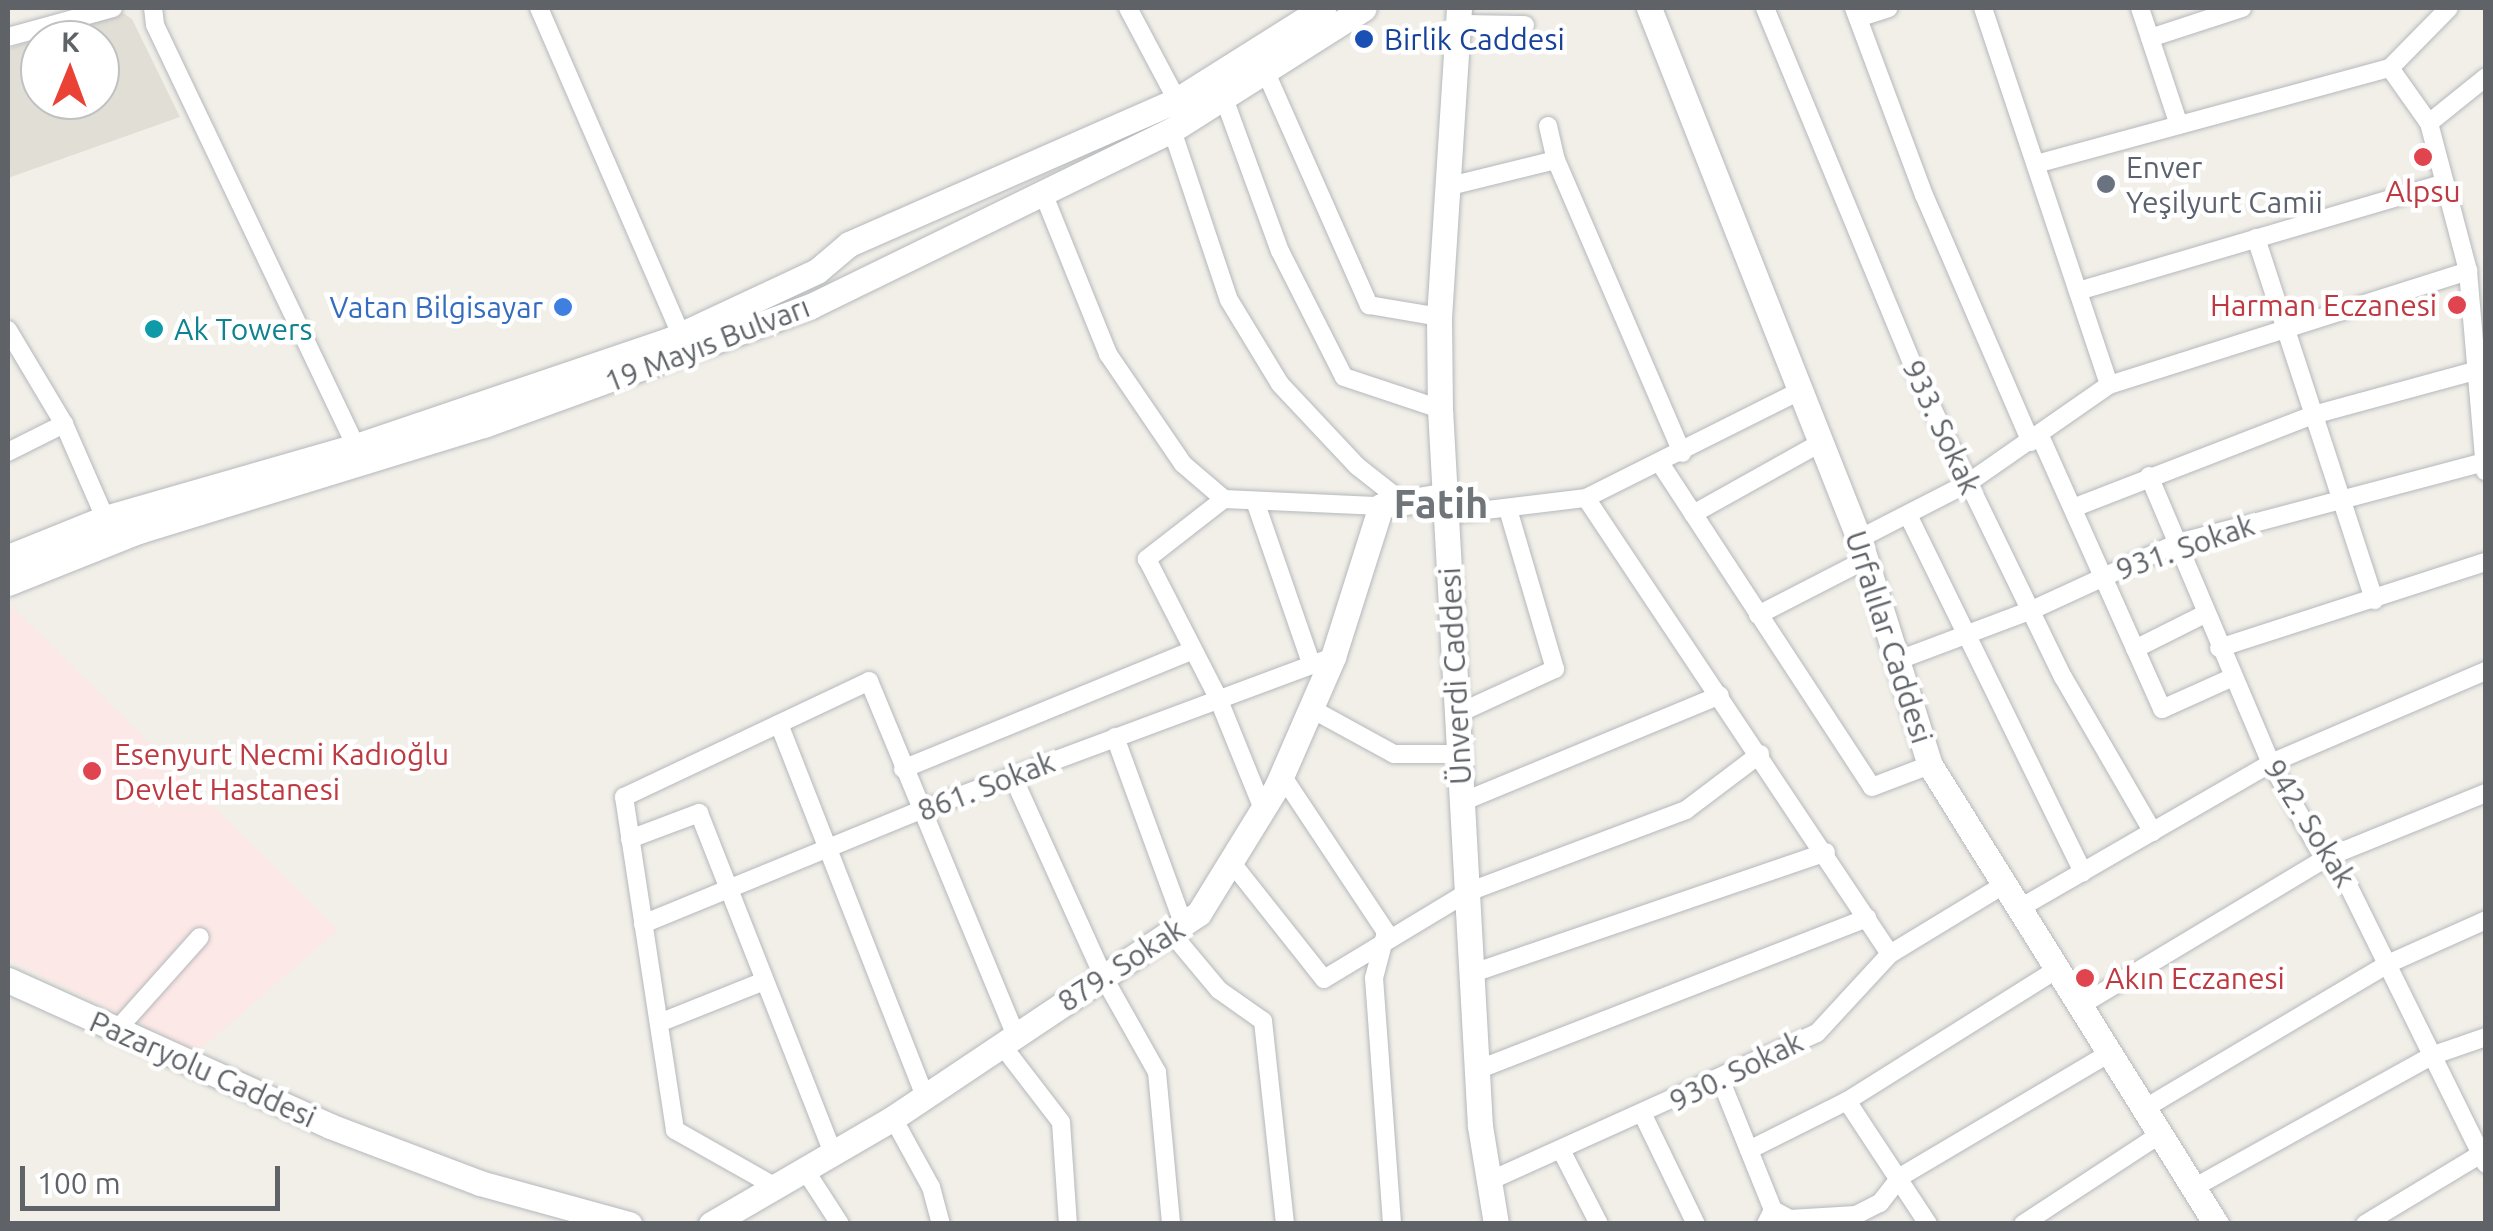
<!DOCTYPE html>
<meta charset="utf-8">
<style>
body{margin:0}
#map{position:relative;width:2493px;height:1231px;overflow:hidden;background:#f1efe8;font-family:Ubuntu,sans-serif}
div>[style]{position:absolute}
.education>*{inset:0;background:#e1ded6}
.medical>*{inset:0;background:#fce8e6}
.roads{filter:drop-shadow(0 0 2px #b5b8bc) drop-shadow(0 0 2px #b5b8bc)}
.street>*{height:18px;margin:-9px;padding:0 9px;transform-origin:9px;border-radius:9px;background:#fff}
.secondary>*{height:25px;margin:-12.5px;padding:0 12.5px;transform-origin:12.5px;border-radius:12.5px;background:#fff}
.dots>*{width:28px;height:28px;translate:-50% -50%;box-sizing:border-box;border:5px solid #fff;border-radius:50%}
span{translate:-50% -50%;white-space:nowrap;text-align:center;line-height:1.15;-webkit-text-stroke:9px #fff;paint-order:stroke}
.transit-label{font-size:30px;color:#164399}
.left{translate:0 -50%;text-align:left}
.worship-label{font-size:30px;color:#5b616d}
.health-label{font-size:30px;color:#be3a42}
.right{translate:-100% -50%;text-align:right}
.shop-label{font-size:30px;color:#366cbe}
.culture-label{font-size:30px;color:#0d838f}
.street-label{font-size:30px;color:#5f6368}
.district-label{font-size:40px;color:#70757a;font-weight:700}
.frame{position:absolute;inset:0;border:10px solid #5f6368;pointer-events:none}
.north{position:absolute;left:20px;top:20px;width:100px;height:100px;box-sizing:border-box;background:#fff;border:2px solid #bfc1c3;border-radius:50%;rotate:1deg;font-size:28px;font-weight:700;line-height:40px;text-align:center;color:#5f6368}
.north::after{content:'';display:block;margin:auto;width:35px;height:45px;background:#ea4335;clip-path:polygon(50% 0,100% 100%,50% 72%,0 100%)}
.scale{position:absolute;left:20px;top:1166px;width:260px;height:45px;box-sizing:border-box;border:5px solid #5f6368;border-top:0;padding-left:12px;font-size:30px;line-height:35px;white-space:nowrap;color:#5f6368;-webkit-text-stroke:8px #fff;paint-order:stroke}
</style>
<div id="map">
<div class="education">
<div style="clip-path:polygon(evenodd,120px 11px,132px 19px,180px 117px,8px 178px,8px 49px,120px 11px,40px 40px,100px 40px,100px 100px,40px 100px,40px 40px)"></div>
</div>
<div class="medical">
<div style="clip-path:polygon(13px 608px,338px 930px,197px 1052px,8px 959px,8px 612px)"></div>
</div>
<div class="roads">
<div class="street">
<div style="left:153px;top:8px;width:17px;rotate:83deg"></div>
<div style="left:155px;top:25px;width:467px;rotate:64.5deg"></div>
<div style="left:539px;top:8px;width:356px;rotate:66.5deg"></div>
<div style="left:1128px;top:8px;width:104px;rotate:62deg"></div>
<div style="left:1765px;top:8px;width:408px;rotate:67.5deg"></div>
<div style="left:1921px;top:385px;width:325px;rotate:64.1deg"></div>
<div style="left:2063px;top:677px;width:179px;rotate:59.9deg"></div>
<div style="left:1854px;top:8px;width:200px;rotate:69.5deg"></div>
<div style="left:1924px;top:195px;width:269px;rotate:66.6deg"></div>
<div style="left:1983px;top:8px;width:397px;rotate:71.5deg"></div>
<div style="left:2140px;top:8px;width:123px;rotate:71.6deg"></div>
<div style="left:1858px;top:18px;width:32px;rotate:-18deg"></div>
<div style="left:1459px;top:24px;width:66px;rotate:0.9deg"></div>
<div style="left:8px;top:37px;width:109px;rotate:-15.4deg"></div>
<div style="left:2150px;top:38px;width:97px;rotate:-18.1deg"></div>
<div style="left:2390px;top:68px;width:67px;rotate:54.7deg"></div>
<div style="left:2429px;top:123px;width:153px;rotate:75.2deg"></div>
<div style="left:2468px;top:271px;width:201px;rotate:85.1deg"></div>
<div style="left:1267px;top:75px;width:252px;rotate:66.1deg"></div>
<div style="left:1369px;top:305px;width:71px;rotate:9.7deg"></div>
<div style="left:1225px;top:101px;width:160px;rotate:69.9deg"></div>
<div style="left:1280px;top:251px;width:141px;rotate:63.1deg"></div>
<div style="left:1344px;top:377px;width:101px;rotate:18.4deg"></div>
<div style="left:2429px;top:123px;width:73px;rotate:-38.9deg"></div>
<div style="left:1548px;top:126px;width:35px;rotate:77deg"></div>
<div style="left:1172px;top:130px;width:179px;rotate:71.5deg"></div>
<div style="left:1229px;top:300px;width:98px;rotate:58.7deg"></div>
<div style="left:1280px;top:384px;width:112px;rotate:46.8deg"></div>
<div style="left:1357px;top:466px;width:53px;rotate:38.2deg"></div>
<div style="left:2036px;top:164px;width:367px;rotate:-15.2deg"></div>
<div style="left:2390px;top:68px;width:84px;rotate:-45.5deg"></div>
<div style="left:1446px;top:187px;width:113px;rotate:-13.8deg"></div>
<div style="left:1556px;top:160px;width:319px;rotate:66.7deg"></div>
<div style="left:1043px;top:193px;width:174px;rotate:68deg"></div>
<div style="left:1108px;top:354px;width:133px;rotate:55.7deg"></div>
<div style="left:1183px;top:464px;width:54px;rotate:40.5deg"></div>
<div style="left:1224px;top:499px;width:157px;rotate:2.6deg"></div>
<div style="left:2256px;top:238px;width:381px;rotate:71.9deg"></div>
<div style="left:2078px;top:291px;width:382px;rotate:-16.4deg"></div>
<div style="left:8px;top:330px;width:109px;rotate:59.2deg"></div>
<div style="left:64px;top:424px;width:103px;rotate:66.4deg"></div>
<div style="left:2040px;top:436px;width:299px;rotate:65.9deg"></div>
<div style="left:2162px;top:709px;width:76px;rotate:-24.2deg"></div>
<div style="left:8px;top:452px;width:63px;rotate:-26.6deg"></div>
<div style="left:1660px;top:463px;width:387px;rotate:56.8deg"></div>
<div style="left:1872px;top:787px;width:62px;rotate:-20.8deg"></div>
<div style="left:2149px;top:476px;width:312px;rotate:67deg"></div>
<div style="left:2271px;top:763px;width:95px;rotate:61deg"></div>
<div style="left:2317px;top:846px;width:52px;rotate:52deg"></div>
<div style="left:2349px;top:887px;width:309px;rotate:63.7deg"></div>
<div style="left:1586px;top:498px;width:548px;rotate:56.31deg"></div>
<div style="left:1224px;top:499px;width:98px;rotate:142.1deg"></div>
<div style="left:1147px;top:559px;width:156px;rotate:62.9deg"></div>
<div style="left:1218px;top:698px;width:120px;rotate:67.9deg"></div>
<div style="left:1256px;top:504px;width:168px;rotate:70.9deg"></div>
<div style="left:2073px;top:508px;width:257px;rotate:-21.2deg"></div>
<div style="left:2313px;top:415px;width:172px;rotate:-15.2deg"></div>
<div style="left:1693px;top:514px;width:148px;rotate:-29.2deg"></div>
<div style="left:1445px;top:515px;width:142px;rotate:-6.9deg"></div>
<div style="left:1586px;top:498px;width:241px;rotate:-26.6deg"></div>
<div style="left:1908px;top:515px;width:398px;rotate:63.9deg"></div>
<div style="left:1859px;top:539px;width:123px;rotate:-27.2deg"></div>
<div style="left:1968px;top:483px;width:172px;rotate:-34.8deg"></div>
<div style="left:2109px;top:385px;width:377px;rotate:-17.6deg"></div>
<div style="left:1758px;top:615px;width:123px;rotate:-27.2deg"></div>
<div style="left:2219px;top:648px;width:281px;rotate:-17.9deg"></div>
<div style="left:2135px;top:649px;width:78px;rotate:-26.6deg"></div>
<div style="left:1896px;top:661px;width:145px;rotate:-20.6deg"></div>
<div style="left:2032px;top:610px;width:161px;rotate:-24.7deg"></div>
<div style="left:2178px;top:543px;width:318px;rotate:-14.8deg"></div>
<div style="left:1310px;top:708px;width:96px;rotate:28.7deg"></div>
<div style="left:1394px;top:754px;width:65px"></div>
<div style="left:1457px;top:714px;width:108px;rotate:-24.7deg"></div>
<div style="left:1555px;top:669px;width:167px;rotate:-106.4deg"></div>
<div style="left:779px;top:724px;width:400px;rotate:68.6deg"></div>
<div style="left:1115px;top:737px;width:201px;rotate:69.9deg"></div>
<div style="left:903px;top:769px;width:313px;rotate:-22.3deg"></div>
<div style="left:1281px;top:774px;width:190px;rotate:56.4deg"></div>
<div style="left:1386px;top:932px;width:48px;rotate:104.6deg"></div>
<div style="left:1374px;top:978px;width:247px;rotate:85.8deg"></div>
<div style="left:1012px;top:775px;width:223px;rotate:65.6deg"></div>
<div style="left:1104px;top:978px;width:108px;rotate:60.6deg"></div>
<div style="left:1157px;top:1072px;width:153px;rotate:84.7deg"></div>
<div style="left:1462px;top:802px;width:279px;rotate:-22.5deg"></div>
<div style="left:630px;top:839px;width:74px;rotate:-20.6deg"></div>
<div style="left:699px;top:813px;width:366px;rotate:68.5deg"></div>
<div style="left:1232px;top:863px;width:148px;rotate:51.6deg"></div>
<div style="left:1324px;top:979px;width:168px;rotate:-31.1deg"></div>
<div style="left:1468px;top:892px;width:233px;rotate:-20.6deg"></div>
<div style="left:1686px;top:810px;width:93px;rotate:-37.1deg"></div>
<div style="left:2020px;top:908px;width:290px;rotate:-30deg"></div>
<div style="left:2271px;top:763px;width:234px;rotate:-23.2deg"></div>
<div style="left:643px;top:924px;width:298px;rotate:-22.3deg"></div>
<div style="left:919px;top:811px;width:442px;rotate:-20.4deg"></div>
<div style="left:1173px;top:935px;width:72px;rotate:50.1deg"></div>
<div style="left:1219px;top:990px;width:54px;rotate:35.2deg"></div>
<div style="left:1263px;top:1021px;width:204px;rotate:83.8deg"></div>
<div style="left:1473px;top:973px;width:373px;rotate:-18.9deg"></div>
<div style="left:2083px;top:1004px;width:286px;rotate:-31deg"></div>
<div style="left:2328px;top:857px;width:170px;rotate:-22.1deg"></div>
<div style="left:659px;top:1023px;width:113px;rotate:-21.8deg"></div>
<div style="left:115px;top:1032px;width:127px;rotate:-48.2deg"></div>
<div style="left:1001px;top:1044px;width:98px;rotate:52.4deg"></div>
<div style="left:1061px;top:1122px;width:102px;rotate:86.1deg"></div>
<div style="left:1477px;top:1070px;width:419px;rotate:-21.3deg"></div>
<div style="left:1721px;top:1081px;width:139px;rotate:68deg"></div>
<div style="left:1773px;top:1210px;width:16px;rotate:117deg"></div>
<div style="left:1847px;top:1101px;width:147px;rotate:56.6deg"></div>
<div style="left:2147px;top:1107px;width:282px;rotate:-30.7deg"></div>
<div style="left:2390px;top:963px;width:105px;rotate:-24.1deg"></div>
<div style="left:1643px;top:1115px;width:121px;rotate:64.1deg"></div>
<div style="left:893px;top:1118px;width:79px;rotate:61.2deg"></div>
<div style="left:931px;top:1187px;width:38px;rotate:75deg"></div>
<div style="left:1561px;top:1150px;width:83px;rotate:62.8deg"></div>
<div style="left:1749px;top:1150px;width:110px;rotate:-26.6deg"></div>
<div style="left:1847px;top:1101px;width:250px;rotate:-32.1deg"></div>
<div style="left:805px;top:1170px;width:64px;rotate:57.1deg"></div>
<div style="left:1487px;top:1182px;width:362px;rotate:-24.3deg"></div>
<div style="left:1817px;top:1033px;width:108px;rotate:-47.3deg"></div>
<div style="left:1890px;top:954px;width:135px;rotate:-31.3deg"></div>
<div style="left:774px;top:1186px;width:114px;rotate:-150.5deg"></div>
<div style="left:675px;top:1130px;width:337px;rotate:-98.7deg"></div>
<div style="left:624px;top:797px;width:271px;rotate:-25.3deg"></div>
<div style="left:869px;top:681px;width:382px;rotate:67.5deg"></div>
<div style="left:2195px;top:1187px;width:270px;rotate:-29deg"></div>
<div style="left:2431px;top:1056px;width:58px;rotate:-19.1deg"></div>
<div style="left:1773px;top:1210px;width:19px;rotate:28deg"></div>
<div style="left:1790px;top:1219px;width:66px;rotate:-3.5deg"></div>
<div style="left:1856px;top:1215px;width:27px;rotate:-27deg"></div>
<div style="left:1880px;top:1203px;width:33px;rotate:-52deg"></div>
<div style="left:1900px;top:1177px;width:245px;rotate:-30.6deg"></div>
<div style="left:2023px;top:1224px;width:166px;rotate:-33.2deg"></div>
<div style="left:2365px;top:1224px;width:141px;rotate:-31.1deg"></div>
</div>
<div class="secondary">
<div style="left:1459px;top:8px;width:310px;rotate:93.7deg"></div>
<div style="left:1439px;top:317px;width:92px;rotate:89.4deg"></div>
<div style="left:1440px;top:409px;width:718px;rotate:86.81deg"></div>
<div style="left:1480px;top:1126px;width:99px;rotate:80.7deg"></div>
<div style="left:1649px;top:8px;width:571px;rotate:68.42deg"></div>
<div style="left:1859px;top:539px;width:237px;rotate:72.6deg"></div>
<div style="left:1930px;top:765px;width:541px;rotate:58.07deg"></div>
<div style="left:8px;top:557px;width:105px;rotate:-21.9deg"></div>
<div style="left:105px;top:518px;width:261px;rotate:-16deg"></div>
<div style="left:356px;top:446px;width:330px;rotate:-18.7deg"></div>
<div style="left:669px;top:340px;width:163px;rotate:-25deg"></div>
<div style="left:817px;top:271px;width:42px;rotate:-40.2deg"></div>
<div style="left:849px;top:244px;width:358px;rotate:-23.7deg"></div>
<div style="left:1177px;top:100px;width:173px;rotate:-32.2deg"></div>
<div style="left:8px;top:583px;width:141px;rotate:-21.7deg"></div>
<div style="left:139px;top:531px;width:361px;rotate:-17.1deg"></div>
<div style="left:484px;top:425px;width:348px;rotate:-20deg"></div>
<div style="left:811px;top:306px;width:402px;rotate:-26deg"></div>
<div style="left:1172px;top:130px;width:227px;rotate:-32.4deg"></div>
<div style="left:8px;top:980px;width:354px;rotate:24.4deg"></div>
<div style="left:330px;top:1126px;width:160px;rotate:20.8deg"></div>
<div style="left:480px;top:1183px;width:155px;rotate:15.4deg"></div>
<div style="left:711px;top:1224px;width:211px;rotate:-30.2deg"></div>
<div style="left:893px;top:1118px;width:368px;rotate:-33.8deg"></div>
<div style="left:1199px;top:913px;width:149px;rotate:-58.4deg"></div>
<div style="left:1277px;top:786px;width:141px;rotate:-66.5deg"></div>
<div style="left:1333px;top:657px;width:158px;rotate:-72.4deg"></div>
<div style="left:1381px;top:506px;width:63px;rotate:-9.2deg"></div>
</div>
</div>
<div class="dots">
<div style="left:1364px;top:39px;background:#1a4fb4"></div>
<div style="left:2423px;top:157px;background:#e0444e"></div>
<div style="left:2106px;top:184px;background:#6b7280"></div>
<div style="left:2457px;top:305px;background:#e0444e"></div>
<div style="left:563px;top:307px;background:#3f7fe0"></div>
<div style="left:154px;top:329px;background:#0f9aa8"></div>
<div style="left:92px;top:771px;background:#e0444e"></div>
<div style="left:2085px;top:978px;background:#e0444e"></div>
</div>
<div class="transit-label">
<span class="left" style="left:1384px;top:39px">Birlik Caddesi</span>
</div>
<div class="worship-label">
<span class="left" style="left:2126px;top:184px">Enver<br>Yeşilyurt Camii</span>
</div>
<div class="health-label">
<span style="left:2423px;top:191px">Alpsu</span>
<span class="right" style="left:2437px;top:305px">Harman Eczanesi</span>
<span class="left" style="left:114px;top:771px">Esenyurt Necmi Kadıoğlu<br>Devlet Hastanesi</span>
<span class="left" style="left:2105px;top:978px">Akın Eczanesi</span>
</div>
<div class="shop-label">
<span class="right" style="left:543px;top:307px">Vatan Bilgisayar</span>
</div>
<div class="culture-label">
<span class="left" style="left:174px;top:329px">Ak Towers</span>
</div>
<div class="street-label">
<span style="left:707px;top:344px;rotate:-21deg">19 Mayıs Bulvarı</span>
<span style="left:1942px;top:427px;rotate:65deg">933. Sokak</span>
<span style="left:2185px;top:547px;rotate:-19deg">931. Sokak</span>
<span style="left:1889px;top:637px;rotate:72deg">Urfalılar Caddesi</span>
<span style="left:1455px;top:676px;rotate:-93deg">Ünverdi Caddesi</span>
<span style="left:986px;top:786px;rotate:-21deg">861. Sokak</span>
<span style="left:2310px;top:823px;rotate:58deg">942. Sokak</span>
<span style="left:1121px;top:965px;rotate:-33deg">879. Sokak</span>
<span style="left:203px;top:1069px;rotate:24deg">Pazaryolu Caddesi</span>
<span style="left:1736px;top:1071px;rotate:-26deg">930. Sokak</span>
</div>
<div class="district-label">
<span style="left:1441px;top:504px">Fatih</span>
</div>
<div class="frame"></div>
<div class="north">K</div>
<div class="scale">100 m</div>
</div>
